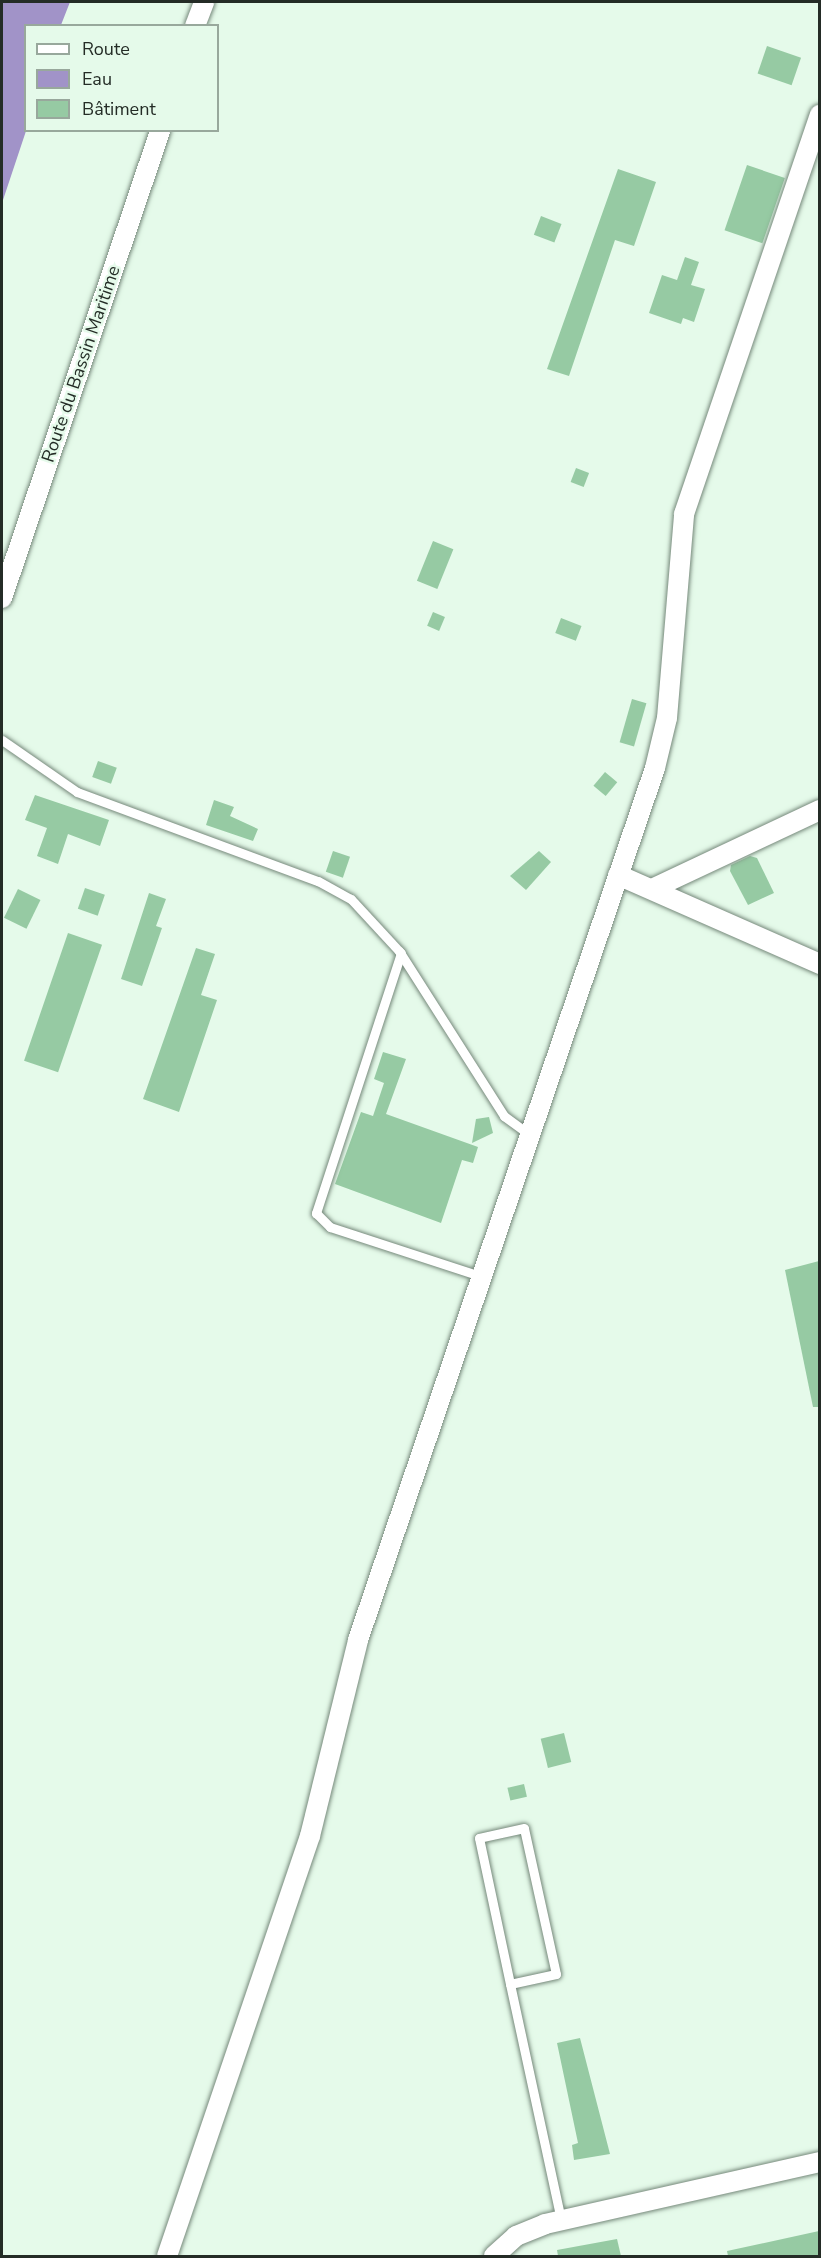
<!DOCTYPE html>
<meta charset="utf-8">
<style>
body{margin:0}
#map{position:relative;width:821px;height:2258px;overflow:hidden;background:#e5faea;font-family:"Nunito Sans",sans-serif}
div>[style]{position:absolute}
.water>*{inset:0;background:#a193c8}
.building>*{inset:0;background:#96caa3;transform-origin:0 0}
.roads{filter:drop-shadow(0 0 2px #76897b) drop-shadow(0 0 2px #76897b)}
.lane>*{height:9px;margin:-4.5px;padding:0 4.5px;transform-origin:4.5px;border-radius:4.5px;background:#fff}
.street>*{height:20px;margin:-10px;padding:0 10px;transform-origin:10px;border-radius:10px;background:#fff}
span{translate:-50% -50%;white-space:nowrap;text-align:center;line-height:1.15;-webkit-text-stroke:4.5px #e5faea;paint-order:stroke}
.street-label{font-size:18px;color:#242c26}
.frame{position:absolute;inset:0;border:3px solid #242c26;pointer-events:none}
.legend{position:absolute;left:24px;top:24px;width:195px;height:108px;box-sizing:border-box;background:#e5faea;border:2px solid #98a89c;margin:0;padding:8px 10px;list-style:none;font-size:18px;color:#242c26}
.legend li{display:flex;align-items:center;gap:12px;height:30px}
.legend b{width:30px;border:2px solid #98a89c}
</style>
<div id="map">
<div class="water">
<div style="clip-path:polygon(2px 2px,70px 2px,61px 25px,26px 26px,26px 131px,2px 203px)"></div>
</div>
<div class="building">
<div style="left:767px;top:46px;width:36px;height:29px;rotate:19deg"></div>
<div style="left:747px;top:165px;width:40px;height:69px;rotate:19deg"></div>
<div style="clip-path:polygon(618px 169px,656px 182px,634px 246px,615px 240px,569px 376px,547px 369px)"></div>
<div style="left:541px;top:216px;width:22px;height:20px;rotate:21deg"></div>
<div style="clip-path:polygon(685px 257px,699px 262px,691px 285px,705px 289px,694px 322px,683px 318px,681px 324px,649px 313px,662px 275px,677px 280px)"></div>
<div style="left:576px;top:468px;width:14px;height:15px;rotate:21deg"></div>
<div style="left:433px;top:541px;width:22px;height:43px;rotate:22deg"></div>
<div style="left:433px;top:612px;width:13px;height:15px;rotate:23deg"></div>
<div style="left:561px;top:618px;width:22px;height:16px;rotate:21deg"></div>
<div style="left:632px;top:699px;width:15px;height:45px;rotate:16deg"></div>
<div style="left:98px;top:761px;width:20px;height:17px;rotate:20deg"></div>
<div style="left:605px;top:772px;width:16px;height:18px;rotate:40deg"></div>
<div style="clip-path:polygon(35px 795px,109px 820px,100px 846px,68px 834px,58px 864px,37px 856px,47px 828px,25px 820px)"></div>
<div style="clip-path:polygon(214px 800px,234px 807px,230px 816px,258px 829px,253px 841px,206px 825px)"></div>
<div style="left:333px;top:851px;width:18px;height:22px;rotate:19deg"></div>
<div style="clip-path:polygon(539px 851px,551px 862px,526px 890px,510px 876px)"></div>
<div style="clip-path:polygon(750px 856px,757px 858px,774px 893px,748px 905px,730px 871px,731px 865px)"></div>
<div style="left:85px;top:888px;width:21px;height:22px;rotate:19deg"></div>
<div style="left:18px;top:889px;width:25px;height:32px;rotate:26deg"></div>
<div style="clip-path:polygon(149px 893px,166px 899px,156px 926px,162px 928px,142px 986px,121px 979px)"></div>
<div style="left:68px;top:933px;width:36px;height:135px;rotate:19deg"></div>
<div style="clip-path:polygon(196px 948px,215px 954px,201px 995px,217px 1000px,179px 1112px,143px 1099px)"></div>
<div style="clip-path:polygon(383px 1052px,406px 1059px,386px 1114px,478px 1147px,473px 1163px,462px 1160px,441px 1223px,335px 1184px,361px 1112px,373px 1116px,384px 1083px,374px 1079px)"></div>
<div style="clip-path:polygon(489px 1117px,493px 1133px,472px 1143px,476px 1119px)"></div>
<div style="clip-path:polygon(819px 1261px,819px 1407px,813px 1407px,785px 1270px)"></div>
<div style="left:564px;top:1733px;width:30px;height:24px;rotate:76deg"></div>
<div style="left:524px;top:1784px;width:13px;height:17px;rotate:77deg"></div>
<div style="clip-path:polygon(580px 2038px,610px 2154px,574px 2160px,572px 2145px,578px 2143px,557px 2043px)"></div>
<div style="clip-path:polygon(819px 2231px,819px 2256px,728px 2256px,727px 2251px)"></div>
<div style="clip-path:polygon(617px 2239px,621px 2256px,558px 2256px,557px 2250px)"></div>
</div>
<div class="roads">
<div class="lane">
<div style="left:2px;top:740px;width:91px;rotate:34.7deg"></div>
<div style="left:77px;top:792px;width:257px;rotate:20.3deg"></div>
<div style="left:318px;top:881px;width:38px;rotate:29deg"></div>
<div style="left:351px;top:899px;width:71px;rotate:47.3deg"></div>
<div style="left:399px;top:951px;width:196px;rotate:57.5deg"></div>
<div style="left:504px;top:1116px;width:29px;rotate:36deg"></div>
<div style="left:401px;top:953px;width:274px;rotate:108.1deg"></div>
<div style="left:316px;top:1213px;width:20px;rotate:45deg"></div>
<div style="left:330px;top:1227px;width:158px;rotate:18.1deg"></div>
<div style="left:510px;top:1984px;width:47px;rotate:-12.3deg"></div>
<div style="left:556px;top:1974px;width:149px;rotate:-102.4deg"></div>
<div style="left:524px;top:1828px;width:46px;rotate:167.5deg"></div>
<div style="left:479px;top:1838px;width:149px;rotate:78deg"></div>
<div style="left:510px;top:1984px;width:241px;rotate:77.8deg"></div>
</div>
<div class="street">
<div style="left:195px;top:26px;width:26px;rotate:-69deg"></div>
<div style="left:2px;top:598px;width:494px;rotate:-71.3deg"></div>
<div style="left:618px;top:875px;width:221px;rotate:23.8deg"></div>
<div style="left:654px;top:888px;width:183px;rotate:-25.2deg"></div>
<div style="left:167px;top:2256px;width:444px;rotate:-71.2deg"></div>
<div style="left:310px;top:1836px;width:202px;rotate:-76.2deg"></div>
<div style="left:358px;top:1640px;width:921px;rotate:-71.19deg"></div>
<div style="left:655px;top:768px;width:51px;rotate:-76.5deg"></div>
<div style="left:667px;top:718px;width:205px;rotate:-85.2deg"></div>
<div style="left:684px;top:514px;width:422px;rotate:-71.2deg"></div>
<div style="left:494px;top:2256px;width:30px;rotate:-42deg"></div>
<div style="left:516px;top:2236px;width:31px;rotate:-22deg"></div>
<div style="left:545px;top:2224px;width:282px;rotate:-12.7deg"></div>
</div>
</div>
<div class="street-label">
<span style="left:81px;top:364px;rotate:-71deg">Route du Bassin Maritime</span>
</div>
<div class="frame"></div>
<ul class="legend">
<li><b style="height:8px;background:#fff"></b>Route</li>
<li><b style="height:16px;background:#a193c8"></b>Eau</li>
<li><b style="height:16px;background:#96caa3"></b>Bâtiment</li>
</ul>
</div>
